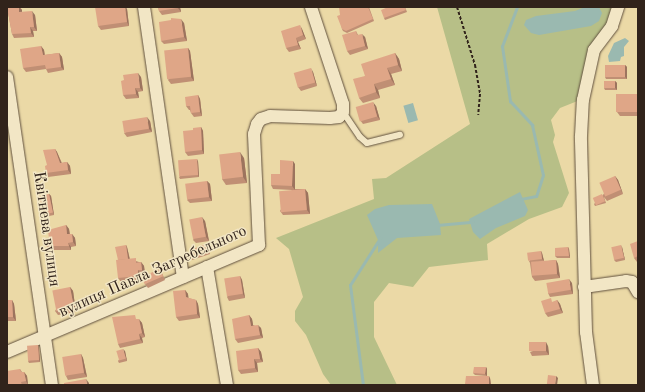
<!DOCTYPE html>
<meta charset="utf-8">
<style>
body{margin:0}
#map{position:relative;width:645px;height:392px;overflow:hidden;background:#ebd9a6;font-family:"Old Standard TT",serif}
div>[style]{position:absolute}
.green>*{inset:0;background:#b7bf87}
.water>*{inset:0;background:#9ab9b0;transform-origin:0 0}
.stream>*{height:3px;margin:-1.5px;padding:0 1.5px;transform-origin:1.5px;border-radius:1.5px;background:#9ab9b0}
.path>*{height:2px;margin-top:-1px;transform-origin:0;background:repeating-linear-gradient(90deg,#31231b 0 3px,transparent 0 5px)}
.roads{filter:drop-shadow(0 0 1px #60503e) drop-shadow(0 0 1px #60503e)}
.lane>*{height:6px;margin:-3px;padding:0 3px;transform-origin:3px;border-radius:3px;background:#f2e6c5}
.street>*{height:12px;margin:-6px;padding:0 6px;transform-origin:6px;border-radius:6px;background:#f2e6c5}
.wall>*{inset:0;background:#c08f74}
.shaded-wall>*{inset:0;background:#9c745e}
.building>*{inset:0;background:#dfa687;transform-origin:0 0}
span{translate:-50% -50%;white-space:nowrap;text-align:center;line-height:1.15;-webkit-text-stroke:3px #f2e6c5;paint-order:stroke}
.street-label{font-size:16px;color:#31231b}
.frame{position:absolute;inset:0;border:8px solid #31231b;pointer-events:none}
</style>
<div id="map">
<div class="green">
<div style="clip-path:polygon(437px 7px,618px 7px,594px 50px,580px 100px,560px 108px,551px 120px,555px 135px,553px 142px,569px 193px,562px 207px,529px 219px,487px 244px,488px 260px,429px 267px,413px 287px,389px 283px,374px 302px,374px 337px,397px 385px,331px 385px,323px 374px,306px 335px,295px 321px,295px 311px,303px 297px,289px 249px,276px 238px,374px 199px,372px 179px,386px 178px,470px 124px)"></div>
</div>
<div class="water">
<div style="clip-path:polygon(585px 7px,599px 7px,602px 13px,599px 21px,591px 26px,539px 35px,531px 33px,524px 25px,526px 20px,536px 16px,575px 11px)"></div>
<div style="clip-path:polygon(625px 38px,629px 41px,624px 47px,624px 56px,621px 57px,620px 61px,609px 62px,608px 56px,614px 43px)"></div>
<div style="left:413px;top:103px;width:18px;height:10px;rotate:74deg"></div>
<div style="clip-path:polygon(520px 192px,528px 210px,525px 216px,496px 228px,480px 239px,473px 232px,469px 219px)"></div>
<div style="clip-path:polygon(432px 204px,440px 224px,441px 235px,397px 238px,378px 253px,378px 240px,367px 215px,375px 209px,389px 205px)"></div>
</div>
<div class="stream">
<div style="left:517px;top:7px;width:42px;rotate:111deg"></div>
<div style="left:502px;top:46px;width:56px;rotate:81.7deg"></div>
<div style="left:510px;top:101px;width:33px;rotate:47deg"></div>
<div style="left:532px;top:125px;width:51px;rotate:77.6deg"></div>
<div style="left:543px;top:175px;width:22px;rotate:108deg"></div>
<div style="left:536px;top:196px;width:15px;rotate:169deg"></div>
<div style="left:437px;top:225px;width:36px;rotate:-5deg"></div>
<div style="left:363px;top:385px;width:101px;rotate:-97.4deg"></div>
<div style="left:350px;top:285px;width:56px;rotate:-57.4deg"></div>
</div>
<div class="path">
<div style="left:457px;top:7px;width:61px;rotate:72.8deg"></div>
<div style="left:475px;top:65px;width:29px;rotate:80deg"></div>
<div style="left:480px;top:94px;width:21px;rotate:95deg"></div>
</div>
<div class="roads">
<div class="lane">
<div style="left:343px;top:112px;width:30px;rotate:56deg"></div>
<div style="left:360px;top:137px;width:9px;rotate:41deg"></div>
<div style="left:367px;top:143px;width:34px;rotate:-14deg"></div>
</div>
<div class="street">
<div style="left:144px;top:7px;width:273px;rotate:81.8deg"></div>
<div style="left:7px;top:77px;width:311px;rotate:81.7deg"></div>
<div style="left:207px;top:267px;width:120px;rotate:80.4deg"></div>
<div style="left:584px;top:287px;width:42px;rotate:-8.1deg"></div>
<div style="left:626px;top:281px;width:6px;rotate:9deg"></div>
<div style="left:632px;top:282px;width:12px;rotate:59deg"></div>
<div style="left:7px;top:352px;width:274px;rotate:-23deg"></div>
<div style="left:259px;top:245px;width:111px;rotate:-92.6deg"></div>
<div style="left:254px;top:134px;width:10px;rotate:-73deg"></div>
<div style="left:257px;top:124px;width:6px;rotate:-51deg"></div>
<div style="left:261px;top:119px;width:9px;rotate:-18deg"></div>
<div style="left:270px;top:116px;width:60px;rotate:1.9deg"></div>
<div style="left:330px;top:118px;width:9px;rotate:-6deg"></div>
<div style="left:339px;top:117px;width:6px;rotate:-51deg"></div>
<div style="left:343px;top:112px;width:8px;rotate:-90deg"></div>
<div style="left:343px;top:104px;width:102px;rotate:-108.3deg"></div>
<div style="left:593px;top:385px;width:53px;rotate:-97.5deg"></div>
<div style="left:586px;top:332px;width:196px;rotate:-91.5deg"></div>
<div style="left:581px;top:136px;width:36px;rotate:-87deg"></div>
<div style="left:583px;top:100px;width:51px;rotate:-77.6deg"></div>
<div style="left:594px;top:50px;width:30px;rotate:-53deg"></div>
<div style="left:612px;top:26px;width:20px;rotate:-72deg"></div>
</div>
</div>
<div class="wall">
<div style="clip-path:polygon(7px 7px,20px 7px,22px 10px,22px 12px,35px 15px,37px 31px,33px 31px,34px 37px,14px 38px,12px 34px)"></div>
<div style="clip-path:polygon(158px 7px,182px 7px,180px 7px,181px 12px,162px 15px,159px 11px)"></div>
<div style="clip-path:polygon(369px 7px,374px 21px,347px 33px,343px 31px,342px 29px,340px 15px)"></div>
<div style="clip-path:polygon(388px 7px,405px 7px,407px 12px,385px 20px,384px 18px)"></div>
<div style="clip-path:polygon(127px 9px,129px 26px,101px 30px,98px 26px)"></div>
<div style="clip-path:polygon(184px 23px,187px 41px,164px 44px,161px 41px)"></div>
<div style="clip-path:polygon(302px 29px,306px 39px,298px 42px,301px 49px,289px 52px,286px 48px)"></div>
<div style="clip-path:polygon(356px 31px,358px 35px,365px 37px,368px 49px,350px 55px,347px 51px)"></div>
<div style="clip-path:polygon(41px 46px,44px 50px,45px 55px,59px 53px,62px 57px,64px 70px,48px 73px,46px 69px,26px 72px,23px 68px)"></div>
<div style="clip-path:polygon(188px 48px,190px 51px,194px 81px,171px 84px,168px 80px)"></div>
<div style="clip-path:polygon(395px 53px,399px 59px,402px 71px,391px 74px,395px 85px,378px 90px,380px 98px,363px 103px,359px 98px,365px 76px)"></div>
<div style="clip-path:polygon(625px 65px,627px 67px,627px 79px,606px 79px,605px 77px)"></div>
<div style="clip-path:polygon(313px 72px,317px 86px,301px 91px,298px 87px)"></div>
<div style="clip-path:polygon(141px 77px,143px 91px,138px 92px,139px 98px,126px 99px,123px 95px)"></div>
<div style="clip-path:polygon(615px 81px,617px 83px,617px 90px,605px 90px,604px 88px)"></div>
<div style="clip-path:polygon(638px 94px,638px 116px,620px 116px,617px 112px)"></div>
<div style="clip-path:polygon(198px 95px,200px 99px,202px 116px,194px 117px,191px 113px,190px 110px,189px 110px,186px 106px)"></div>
<div style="clip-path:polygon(376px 106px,380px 120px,363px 124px,360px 120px)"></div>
<div style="clip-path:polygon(150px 121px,152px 132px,127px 137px,124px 133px)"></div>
<div style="clip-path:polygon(201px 127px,203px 131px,204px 154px,188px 156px,185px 152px)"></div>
<div style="clip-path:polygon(55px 149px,57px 152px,62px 163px,67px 162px,70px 166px,71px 174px,48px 177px,46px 173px,47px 165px)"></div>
<div style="clip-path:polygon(244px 158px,247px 183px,226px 185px,222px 179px)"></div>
<div style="clip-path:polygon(198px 161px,199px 177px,180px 179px,179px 177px)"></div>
<div style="clip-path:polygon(295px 164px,295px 189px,305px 189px,308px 193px,310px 214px,283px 215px,280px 211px,292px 190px,273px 189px,271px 185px,280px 174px)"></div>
<div style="clip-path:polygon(615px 176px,618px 180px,623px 194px,607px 201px,604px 197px,606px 203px,595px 206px,594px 204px,603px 195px)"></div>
<div style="clip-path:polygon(207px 181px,210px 184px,212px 201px,190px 203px,187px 200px)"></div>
<div style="clip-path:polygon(49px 194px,51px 196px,54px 215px,44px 217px,43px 215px)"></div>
<div style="clip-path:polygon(205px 221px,209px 241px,196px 243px,193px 240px)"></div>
<div style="clip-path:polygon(66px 225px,69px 229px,70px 234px,72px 234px,75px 238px,76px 246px,71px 247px,71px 250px,49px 250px,46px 246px,49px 239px)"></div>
<div style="clip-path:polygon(638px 241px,638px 261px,637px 262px,634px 258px)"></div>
<div style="clip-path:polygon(126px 245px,127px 247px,130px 259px,139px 262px,141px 262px,144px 266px,145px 274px,140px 274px,141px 280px,121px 282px,118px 278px,118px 260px)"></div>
<div style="clip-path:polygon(208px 246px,210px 254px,192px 260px,191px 258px)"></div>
<div style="clip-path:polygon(568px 247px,569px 249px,570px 258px,557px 258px,555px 256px)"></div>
<div style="clip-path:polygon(622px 247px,625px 260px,616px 262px,614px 260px)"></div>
<div style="clip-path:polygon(541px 251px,542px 253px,544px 261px,539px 262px,556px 260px,558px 264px,560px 278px,535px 281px,532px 277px,530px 263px,529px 261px)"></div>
<div style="clip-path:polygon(162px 273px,165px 280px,148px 288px,145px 284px)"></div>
<div style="clip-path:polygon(240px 276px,242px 280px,245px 298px,229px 301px,227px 297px)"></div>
<div style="clip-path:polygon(572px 283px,573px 294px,550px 297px,548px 293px)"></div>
<div style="clip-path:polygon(70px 287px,73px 291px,76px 312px,58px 315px,55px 311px)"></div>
<div style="clip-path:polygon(185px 290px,188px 294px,188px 298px,196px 300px,198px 304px,200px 318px,179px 321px,176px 317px)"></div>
<div style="clip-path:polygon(7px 300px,12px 300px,14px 304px,16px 321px,7px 321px)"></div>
<div style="clip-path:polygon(557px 300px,560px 304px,563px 313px,548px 317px,545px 313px)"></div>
<div style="clip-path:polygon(249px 315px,252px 319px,253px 325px,261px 328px,263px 338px,238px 343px,235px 339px)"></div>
<div style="clip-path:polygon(138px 319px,142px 323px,145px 337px,142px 338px,143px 343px,120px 348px,118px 344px)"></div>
<div style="clip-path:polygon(548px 346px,549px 355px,532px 356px,530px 352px)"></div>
<div style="clip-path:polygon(39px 347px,40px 362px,29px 363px,28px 361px)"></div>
<div style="clip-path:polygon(258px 348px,261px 352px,263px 362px,257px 363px,258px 372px,241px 374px,238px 370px)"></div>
<div style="clip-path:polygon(125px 351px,127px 361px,119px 363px,118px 361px)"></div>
<div style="clip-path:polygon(81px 354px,83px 358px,87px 377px,68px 380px,66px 376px)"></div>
<div style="clip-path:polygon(486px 367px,487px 369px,487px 376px,475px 375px,473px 373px)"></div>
<div style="clip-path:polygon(20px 369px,22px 372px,24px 372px,27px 376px,28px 385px,7px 385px)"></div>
<div style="clip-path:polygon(490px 378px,491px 385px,466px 385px,465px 384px)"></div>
</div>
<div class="shaded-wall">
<div style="clip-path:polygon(19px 7px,22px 10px,22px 16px,19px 12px)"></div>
<div style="clip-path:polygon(125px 7px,126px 7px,127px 9px,129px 26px,127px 22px)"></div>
<div style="clip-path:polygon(178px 7px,180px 7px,181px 12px,178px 8px)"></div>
<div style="clip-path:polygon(32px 11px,35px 15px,37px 31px,34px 27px)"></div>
<div style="clip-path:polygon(181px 19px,184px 23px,187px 41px,184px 37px)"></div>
<div style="clip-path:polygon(300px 25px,302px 29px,306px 39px,303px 35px)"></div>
<div style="clip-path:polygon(30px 27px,33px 31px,34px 37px,31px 33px)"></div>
<div style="clip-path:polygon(362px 34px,365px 37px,368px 49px,365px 46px)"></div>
<div style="clip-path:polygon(296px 38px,298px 42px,301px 49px,298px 45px)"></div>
<div style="clip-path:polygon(41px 46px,44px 50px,45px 59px,43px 55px)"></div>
<div style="clip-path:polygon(188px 48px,190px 51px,194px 81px,191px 77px)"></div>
<div style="clip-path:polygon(59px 53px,62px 57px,64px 70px,61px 67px)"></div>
<div style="clip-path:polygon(395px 53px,399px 59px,402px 71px,398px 65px)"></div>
<div style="clip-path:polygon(625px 65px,627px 67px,627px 79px,625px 77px)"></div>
<div style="clip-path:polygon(311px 68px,313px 72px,317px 86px,315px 82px)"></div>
<div style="clip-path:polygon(387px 68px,391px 74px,395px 85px,391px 79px)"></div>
<div style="clip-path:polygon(138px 73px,141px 77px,143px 91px,140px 88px)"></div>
<div style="clip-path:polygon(615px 81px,617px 83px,617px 90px,615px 88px)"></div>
<div style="clip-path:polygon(374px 84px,378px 90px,380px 98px,376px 92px)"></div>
<div style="clip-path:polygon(135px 88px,138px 92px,139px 98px,136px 94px)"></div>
<div style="clip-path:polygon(198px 95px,200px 99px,202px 116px,200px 112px)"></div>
<div style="clip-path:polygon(373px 102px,376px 106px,380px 120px,377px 116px)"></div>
<div style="clip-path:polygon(147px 117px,150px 121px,152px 132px,149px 129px)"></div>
<div style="clip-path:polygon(201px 127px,203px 131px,204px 154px,202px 150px)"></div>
<div style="clip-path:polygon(55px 149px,57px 152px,63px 167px,60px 163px)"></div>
<div style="clip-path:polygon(240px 152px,244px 158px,247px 183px,243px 177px)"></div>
<div style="clip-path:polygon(197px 159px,198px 161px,199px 177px,198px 175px)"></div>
<div style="clip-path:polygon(293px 161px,295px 164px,295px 190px,292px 186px)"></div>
<div style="clip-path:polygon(67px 162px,70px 166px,71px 174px,68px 170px)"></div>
<div style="clip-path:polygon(615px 176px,618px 180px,623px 194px,621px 190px)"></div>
<div style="clip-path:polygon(207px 181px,210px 184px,212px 201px,209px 197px)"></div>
<div style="clip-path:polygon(305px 189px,308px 193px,310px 214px,307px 210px)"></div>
<div style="clip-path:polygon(49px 194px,51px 196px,54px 215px,53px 213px)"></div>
<div style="clip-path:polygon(202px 217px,205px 221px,209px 241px,206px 237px)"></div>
<div style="clip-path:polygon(66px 225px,69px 229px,70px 238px,67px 234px)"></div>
<div style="clip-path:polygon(72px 234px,75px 238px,76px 246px,73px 242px)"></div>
<div style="clip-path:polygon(68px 243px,71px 247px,71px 250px,69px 246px)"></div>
<div style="clip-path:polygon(126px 245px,127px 247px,130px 261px,128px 259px)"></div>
<div style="clip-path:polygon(621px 245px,622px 247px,625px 260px,624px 258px)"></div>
<div style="clip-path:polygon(568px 247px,569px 249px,570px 258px,569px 256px)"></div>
<div style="clip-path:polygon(541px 251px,542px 253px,544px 261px,542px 259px)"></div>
<div style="clip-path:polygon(7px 253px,8px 265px,7px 263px)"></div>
<div style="clip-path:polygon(556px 260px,558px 264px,560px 278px,557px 274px)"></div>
<div style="clip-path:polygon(141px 262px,144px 266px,145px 274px,142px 270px)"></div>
<div style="clip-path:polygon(138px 270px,140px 274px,141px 280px,138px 276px)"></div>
<div style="clip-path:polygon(240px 276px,242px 280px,245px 298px,243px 294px)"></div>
<div style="clip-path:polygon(569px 279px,572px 283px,573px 294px,571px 290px)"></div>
<div style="clip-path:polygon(70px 287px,73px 291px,76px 312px,74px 308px)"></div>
<div style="clip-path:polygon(185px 290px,188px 294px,189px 301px,186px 297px)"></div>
<div style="clip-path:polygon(12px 300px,14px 304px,16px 321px,13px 317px)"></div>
<div style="clip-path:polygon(196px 300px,198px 304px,200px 318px,197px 314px)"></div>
<div style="clip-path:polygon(557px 300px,560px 304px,563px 313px,560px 309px)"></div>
<div style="clip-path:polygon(249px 315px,252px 319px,254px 330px,251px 326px)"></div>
<div style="clip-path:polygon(139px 319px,142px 323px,145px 337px,142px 333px)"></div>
<div style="clip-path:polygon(258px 325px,261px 328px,263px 338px,260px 335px)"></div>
<div style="clip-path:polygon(139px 334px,142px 338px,143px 343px,140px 339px)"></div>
<div style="clip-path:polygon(546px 342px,548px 346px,549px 355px,546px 351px)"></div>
<div style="clip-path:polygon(38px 345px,39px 347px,40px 362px,39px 360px)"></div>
<div style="clip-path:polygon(258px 348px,261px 352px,263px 362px,260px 359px)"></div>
<div style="clip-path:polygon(123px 349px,125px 351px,127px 361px,126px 359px)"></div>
<div style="clip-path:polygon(81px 354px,83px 358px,87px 377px,84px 373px)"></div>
<div style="clip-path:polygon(254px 359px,257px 363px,258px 372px,255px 368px)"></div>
<div style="clip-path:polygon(486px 367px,487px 369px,487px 376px,485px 374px)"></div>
<div style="clip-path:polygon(24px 372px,27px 376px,28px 385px,26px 381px)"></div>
<div style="clip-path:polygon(489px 376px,490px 378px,491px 385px,489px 384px)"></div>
<div style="clip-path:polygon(556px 376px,558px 378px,557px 385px,555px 385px)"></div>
<div style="clip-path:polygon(86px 379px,89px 383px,89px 385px,87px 385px)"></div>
</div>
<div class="building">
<div style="clip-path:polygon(7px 7px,19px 7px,19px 12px,32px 11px,34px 27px,30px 27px,31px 33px,12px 34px)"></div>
<div style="clip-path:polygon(95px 7px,125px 7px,127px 22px,98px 26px)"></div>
<div style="clip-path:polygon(158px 7px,178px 7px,178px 8px,159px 11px)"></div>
<div style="clip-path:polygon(339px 7px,368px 7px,373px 19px,346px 31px,342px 29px,337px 16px,340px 15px)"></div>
<div style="clip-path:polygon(388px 7px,404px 7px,406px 10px,384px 18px,381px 10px)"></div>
<div style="clip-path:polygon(171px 18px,181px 19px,184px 37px,161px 41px,159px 22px,171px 20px)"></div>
<div style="clip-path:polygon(300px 25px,303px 35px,296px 38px,298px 45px,286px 48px,281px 31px)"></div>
<div style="clip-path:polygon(356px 31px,357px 35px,362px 34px,365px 46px,347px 51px,342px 35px)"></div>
<div style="clip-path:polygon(41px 46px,43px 55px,59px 53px,61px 67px,46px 69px,45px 65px,23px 68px,20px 49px)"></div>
<div style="left:188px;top:48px;width:29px;height:24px;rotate:84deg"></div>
<div style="clip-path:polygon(395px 53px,398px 65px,387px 68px,391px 79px,374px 84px,376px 92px,359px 98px,353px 79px,365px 76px,361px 64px)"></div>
<div style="left:605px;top:65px;width:20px;height:12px"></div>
<div style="left:311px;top:68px;width:15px;height:18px;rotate:74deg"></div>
<div style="clip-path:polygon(138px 73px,140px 88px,135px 88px,136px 94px,123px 95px,121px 81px,124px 80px,123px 75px)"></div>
<div style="left:604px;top:81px;width:11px;height:7px"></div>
<div style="left:616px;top:94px;width:22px;height:18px"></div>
<div style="clip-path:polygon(198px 95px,200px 112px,191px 113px,190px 106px,186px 106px,185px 97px)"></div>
<div style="left:373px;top:102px;width:15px;height:18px;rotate:74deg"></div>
<div style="left:147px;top:117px;width:12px;height:25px;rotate:81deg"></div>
<div style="clip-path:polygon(201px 127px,202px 150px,185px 152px,183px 131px,193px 130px,193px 128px)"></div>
<div style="clip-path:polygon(55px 149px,60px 163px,67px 162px,68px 170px,46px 173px,45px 166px,47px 165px,43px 150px)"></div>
<div style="left:240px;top:152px;width:25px;height:21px;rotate:83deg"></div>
<div style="left:197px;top:159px;width:16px;height:19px;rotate:86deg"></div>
<div style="clip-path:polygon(280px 160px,293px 161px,292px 186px,271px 185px,271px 174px,280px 174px)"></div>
<div style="left:615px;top:176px;width:15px;height:17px;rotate:67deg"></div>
<div style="left:207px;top:181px;width:16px;height:22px;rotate:83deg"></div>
<div style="left:305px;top:189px;width:21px;height:26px;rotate:85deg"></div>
<div style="left:49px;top:194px;width:19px;height:10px;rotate:78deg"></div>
<div style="left:602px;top:194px;width:8px;height:10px;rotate:67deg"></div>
<div style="left:202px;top:217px;width:20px;height:13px;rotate:79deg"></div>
<div style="clip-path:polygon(66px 225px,67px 234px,72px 234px,73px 242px,68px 243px,69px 246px,46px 246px,45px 240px,49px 239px,48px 230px)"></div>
<div style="clip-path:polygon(638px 241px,638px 256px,634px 258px,630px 244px)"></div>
<div style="left:206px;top:244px;width:9px;height:18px;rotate:69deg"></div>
<div style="clip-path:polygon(126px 245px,128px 259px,118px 260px,115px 247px)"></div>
<div style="left:621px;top:245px;width:13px;height:10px;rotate:77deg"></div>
<div style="clip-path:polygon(568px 247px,569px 256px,555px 256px,555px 248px)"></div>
<div style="left:541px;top:251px;width:8px;height:14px;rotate:83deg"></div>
<div style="clip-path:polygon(136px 258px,136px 263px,141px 262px,142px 270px,138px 270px,138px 276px,118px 278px,116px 260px)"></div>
<div style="left:556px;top:260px;width:14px;height:25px;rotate:86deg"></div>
<div style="left:160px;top:269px;width:8px;height:20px;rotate:67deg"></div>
<div style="left:240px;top:276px;width:18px;height:16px;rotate:81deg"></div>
<div style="left:569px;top:279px;width:11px;height:23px;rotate:80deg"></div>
<div style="left:70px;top:287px;width:21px;height:18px;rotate:79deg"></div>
<div style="clip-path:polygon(185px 290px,186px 297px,196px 300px,197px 314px,176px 317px,173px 291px)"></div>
<div style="clip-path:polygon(551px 298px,552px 302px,557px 300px,560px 309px,545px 313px,541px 301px)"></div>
<div style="clip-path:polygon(7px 300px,12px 300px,13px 317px,7px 317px)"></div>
<div style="clip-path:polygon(135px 315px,136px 319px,139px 319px,142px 333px,139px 334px,140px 339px,118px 344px,112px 317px)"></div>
<div style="clip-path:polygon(249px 315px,251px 326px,258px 325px,260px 335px,235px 339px,232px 319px)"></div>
<div style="left:546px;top:342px;width:9px;height:17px;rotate:90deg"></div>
<div style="left:38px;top:345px;width:15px;height:11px;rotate:86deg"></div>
<div style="clip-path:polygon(258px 348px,260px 359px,254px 359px,255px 368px,238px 370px,236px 351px)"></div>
<div style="left:123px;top:349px;width:10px;height:7px;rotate:73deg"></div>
<div style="left:81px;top:354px;width:19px;height:19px;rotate:81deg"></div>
<div style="clip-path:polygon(474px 367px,486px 367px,485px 374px,473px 373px)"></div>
<div style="clip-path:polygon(20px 369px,21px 372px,24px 372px,26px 381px,21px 382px,22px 385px,7px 385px,7px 371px)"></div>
<div style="left:548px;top:375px;width:8px;height:10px;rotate:7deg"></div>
<div style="clip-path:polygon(466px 376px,489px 376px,489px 384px,475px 385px,475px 384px,465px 384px)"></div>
<div style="clip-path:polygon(86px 379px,87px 385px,64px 385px,64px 383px)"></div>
</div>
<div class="street-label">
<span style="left:46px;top:229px;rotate:82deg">Квітнева вулиця</span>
<span style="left:153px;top:272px;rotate:-24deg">вулиця Павла Загребельного</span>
</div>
<div class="frame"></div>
</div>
